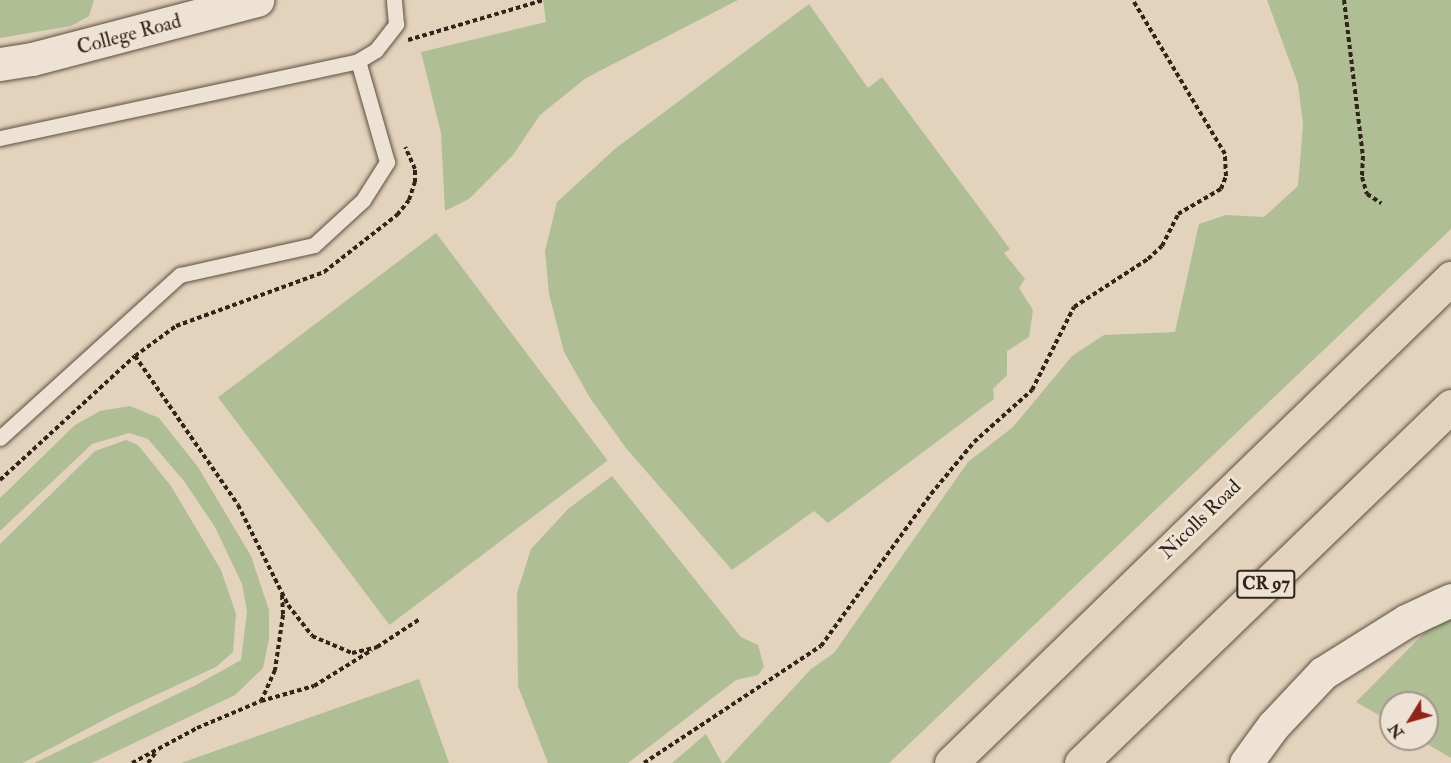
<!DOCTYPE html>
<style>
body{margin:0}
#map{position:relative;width:1451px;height:763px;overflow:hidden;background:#e3d3bd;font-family:"IM FELL Double Pica",serif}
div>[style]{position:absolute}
.green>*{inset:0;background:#afbe95;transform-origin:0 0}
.path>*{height:4px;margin-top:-2px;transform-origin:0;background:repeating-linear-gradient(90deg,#302518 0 4.5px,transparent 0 7.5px)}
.roads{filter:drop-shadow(0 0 2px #5d5041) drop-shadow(0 0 2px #5d5041)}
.lane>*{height:15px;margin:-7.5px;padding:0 7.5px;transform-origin:7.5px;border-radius:7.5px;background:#ede2d4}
.secondary>*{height:33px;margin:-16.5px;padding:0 16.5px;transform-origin:16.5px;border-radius:16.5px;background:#ede2d4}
.highway>*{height:33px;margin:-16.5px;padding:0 16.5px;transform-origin:16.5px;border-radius:16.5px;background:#e3d3bd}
span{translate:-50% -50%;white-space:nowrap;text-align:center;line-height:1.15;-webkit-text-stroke:6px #ede2d4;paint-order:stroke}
.shield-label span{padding:2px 4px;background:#ede2d4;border:2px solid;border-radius:4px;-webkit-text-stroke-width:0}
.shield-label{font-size:18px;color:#302518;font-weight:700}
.street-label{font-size:20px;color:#302518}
.north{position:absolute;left:1379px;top:691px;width:60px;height:60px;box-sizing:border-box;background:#ede2d4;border:2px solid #a19689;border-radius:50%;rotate:233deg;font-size:16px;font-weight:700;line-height:24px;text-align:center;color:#302518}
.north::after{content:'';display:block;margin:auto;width:21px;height:27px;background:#8f2418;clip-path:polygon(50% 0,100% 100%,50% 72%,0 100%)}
</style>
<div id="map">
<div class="green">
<div style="clip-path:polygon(0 0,94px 0,89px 16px,71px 26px,0 38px)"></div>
<div style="clip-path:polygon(543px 0,738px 0,586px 78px,540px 115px,513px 155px,469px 199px,445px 211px,441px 133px,421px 52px,546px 22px)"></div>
<div style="clip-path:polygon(1267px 0,1451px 0,1451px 229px,889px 763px,724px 763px,811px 669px,834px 653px,968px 462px,1013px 427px,1072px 356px,1104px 335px,1175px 332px,1199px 224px,1226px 215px,1264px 217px,1298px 186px,1303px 125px,1298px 84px)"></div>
<div style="clip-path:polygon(809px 4px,868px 88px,882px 77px,1010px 249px,1004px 253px,1025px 279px,1019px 288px,1033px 310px,1029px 337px,1007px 351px,1007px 375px,993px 389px,994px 399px,828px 523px,814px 511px,732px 570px,626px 448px,590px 398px,564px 352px,549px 294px,545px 251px,557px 202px,616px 148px)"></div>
<div style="left:436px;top:233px;width:285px;height:273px;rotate:53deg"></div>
<div style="clip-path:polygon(130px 406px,159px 418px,198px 467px,251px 556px,269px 610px,269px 639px,263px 668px,235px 695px,92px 763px,34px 763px,198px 684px,241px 660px,247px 611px,242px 584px,215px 527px,184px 481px,148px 439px,129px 433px,92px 444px,0 531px,0 498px,75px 425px,100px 411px)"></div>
<div style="clip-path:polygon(126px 440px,138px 445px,171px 486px,221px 570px,236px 614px,233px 652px,216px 667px,115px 714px,23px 763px,0 763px,0 544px,95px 451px)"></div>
<div style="clip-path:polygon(612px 476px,741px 637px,758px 645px,764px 667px,758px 675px,736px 680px,628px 763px,548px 763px,518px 686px,517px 593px,531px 549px,568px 509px)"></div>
<div style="clip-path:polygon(1451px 619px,1451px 758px,1419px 739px,1427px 739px,1427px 703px,1391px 703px,1391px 722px,1356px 702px,1437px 620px)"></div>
<div style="clip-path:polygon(419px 679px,449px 763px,181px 763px)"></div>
<div style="clip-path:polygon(706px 734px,722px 763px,672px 763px)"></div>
</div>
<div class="path">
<div style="left:1344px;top:0;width:157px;rotate:83.1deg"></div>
<div style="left:1363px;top:156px;width:21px;rotate:93deg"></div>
<div style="left:1362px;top:177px;width:18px;rotate:74deg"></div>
<div style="left:1367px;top:194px;width:17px;rotate:33deg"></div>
<div style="left:408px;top:40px;width:142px;rotate:-16.4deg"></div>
<div style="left:135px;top:356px;width:181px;rotate:55.3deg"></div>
<div style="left:238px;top:505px;width:112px;rotate:63.4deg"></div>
<div style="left:288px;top:605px;width:39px;rotate:52deg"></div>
<div style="left:312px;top:636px;width:43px;rotate:23deg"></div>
<div style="left:352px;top:653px;width:26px;rotate:-13deg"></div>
<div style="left:377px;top:647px;width:51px;rotate:-33.1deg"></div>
<div style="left:0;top:480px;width:183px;rotate:-42.6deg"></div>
<div style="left:135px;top:356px;width:51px;rotate:-36.2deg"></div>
<div style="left:176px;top:326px;width:158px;rotate:-20deg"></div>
<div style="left:324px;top:272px;width:93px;rotate:-38deg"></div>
<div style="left:397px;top:215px;width:19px;rotate:-51deg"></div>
<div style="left:409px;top:200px;width:19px;rotate:-72deg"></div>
<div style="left:415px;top:182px;width:13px;rotate:-90deg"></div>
<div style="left:415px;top:169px;width:24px;rotate:-114deg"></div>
<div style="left:282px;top:595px;width:20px;rotate:87deg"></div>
<div style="left:283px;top:615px;width:56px;rotate:98.3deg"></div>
<div style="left:275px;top:670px;width:34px;rotate:114deg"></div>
<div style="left:261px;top:701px;width:55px;rotate:-15.8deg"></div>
<div style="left:314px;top:686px;width:68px;rotate:-31.8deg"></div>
<div style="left:132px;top:763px;width:74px;rotate:-28.3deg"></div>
<div style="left:197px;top:728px;width:69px;rotate:-22.9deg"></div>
<div style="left:148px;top:763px;width:14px;rotate:-54deg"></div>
<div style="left:644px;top:763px;width:212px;rotate:-33.5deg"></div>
<div style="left:821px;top:646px;width:188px;rotate:-54.1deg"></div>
<div style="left:931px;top:494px;width:67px;rotate:-50.4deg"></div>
<div style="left:974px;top:442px;width:78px;rotate:-41.9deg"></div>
<div style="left:1032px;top:390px;width:93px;rotate:-63.2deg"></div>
<div style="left:1074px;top:307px;width:88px;rotate:-33deg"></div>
<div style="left:1148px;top:259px;width:19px;rotate:-43deg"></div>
<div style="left:1162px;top:246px;width:36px;rotate:-63deg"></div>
<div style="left:1178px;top:214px;width:50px;rotate:-30.2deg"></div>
<div style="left:1221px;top:189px;width:14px;rotate:-69deg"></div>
<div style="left:1226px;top:176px;width:22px;rotate:-93deg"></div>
<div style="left:1225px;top:154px;width:179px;rotate:-120.9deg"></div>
</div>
<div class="roads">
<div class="lane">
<div style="left:0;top:138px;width:366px;rotate:-12.1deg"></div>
<div style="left:358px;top:61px;width:21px;rotate:-31deg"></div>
<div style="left:376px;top:50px;width:33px;rotate:-52deg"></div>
<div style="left:396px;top:24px;width:24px;rotate:-95deg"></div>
<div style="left:0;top:438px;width:243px;rotate:-42.2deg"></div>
<div style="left:180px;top:275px;width:137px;rotate:-12.6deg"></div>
<div style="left:314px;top:245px;width:67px;rotate:-42.6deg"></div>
<div style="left:363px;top:200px;width:45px;rotate:-57.7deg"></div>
<div style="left:387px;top:162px;width:105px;rotate:-106deg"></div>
</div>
<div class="secondary">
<div style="left:0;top:64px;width:32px;rotate:-9deg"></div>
<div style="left:32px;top:59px;width:233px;rotate:-14.7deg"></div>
<div style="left:1246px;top:763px;width:46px;rotate:-53.9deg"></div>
<div style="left:1273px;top:726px;width:73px;rotate:-46.7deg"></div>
<div style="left:1323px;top:673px;width:98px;rotate:-32.1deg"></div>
<div style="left:1406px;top:621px;width:50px;rotate:-25deg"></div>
</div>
<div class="highway">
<div style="left:951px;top:763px;width:697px;rotate:-44.13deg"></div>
<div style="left:1081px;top:763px;width:514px;rotate:-43.98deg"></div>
</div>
</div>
<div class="shield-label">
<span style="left:1266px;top:584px">CR 97</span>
</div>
<div class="street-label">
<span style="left:129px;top:34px;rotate:-15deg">College Road</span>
<span style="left:1200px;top:519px;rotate:-44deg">Nicolls Road</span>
</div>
<div class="north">N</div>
</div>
